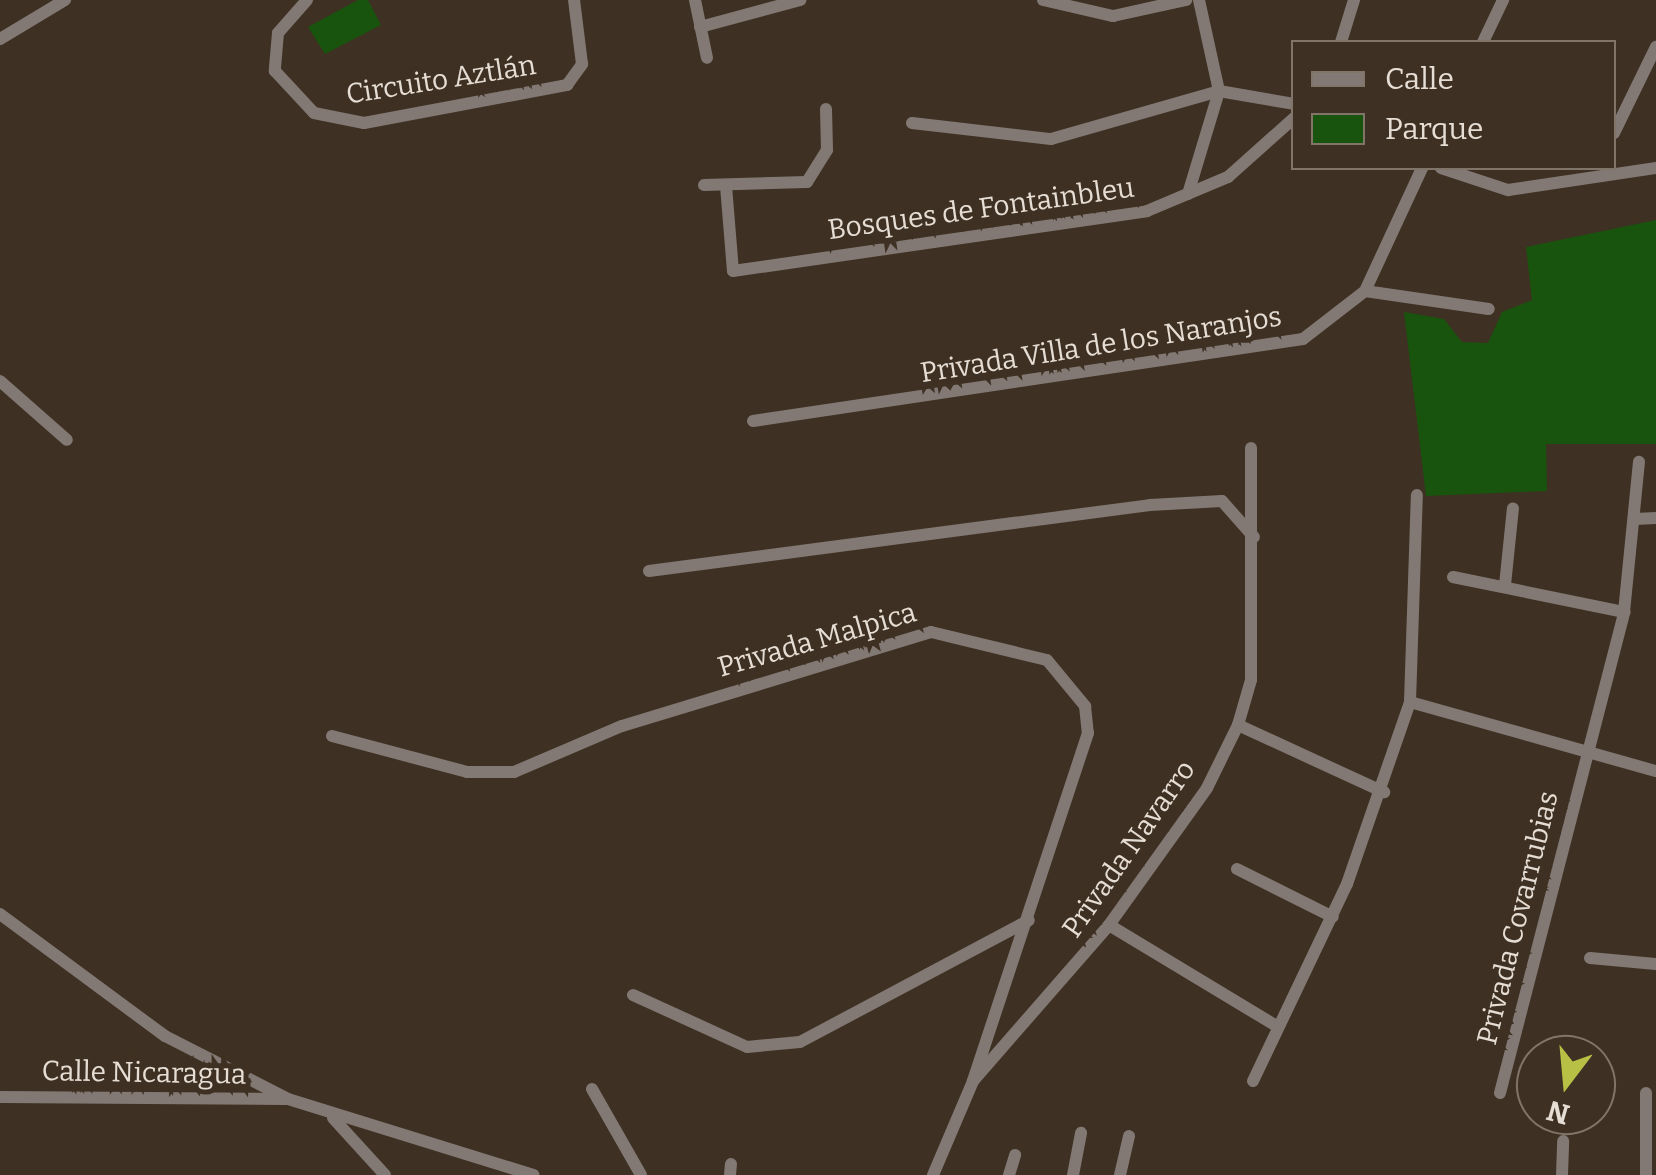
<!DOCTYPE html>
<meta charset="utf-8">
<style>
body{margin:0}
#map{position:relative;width:1656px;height:1175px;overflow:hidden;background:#3e3022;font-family:Bitter,serif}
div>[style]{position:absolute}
.green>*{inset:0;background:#19540e}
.minor>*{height:12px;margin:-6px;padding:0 6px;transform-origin:6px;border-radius:6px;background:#837974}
span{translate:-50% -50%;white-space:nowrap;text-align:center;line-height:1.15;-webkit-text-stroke:10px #3e3022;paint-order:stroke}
.street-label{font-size:28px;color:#e6ddd4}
.legend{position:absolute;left:1291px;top:40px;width:325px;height:130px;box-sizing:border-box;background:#3e3022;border:2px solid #817569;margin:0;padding:12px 18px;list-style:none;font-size:30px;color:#e6ddd4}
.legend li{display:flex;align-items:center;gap:20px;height:50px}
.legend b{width:50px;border:2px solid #817569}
.north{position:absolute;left:1516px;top:1035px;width:100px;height:100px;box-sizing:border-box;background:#3e3022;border:2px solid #817569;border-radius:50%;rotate:196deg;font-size:28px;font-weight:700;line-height:40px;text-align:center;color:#e6ddd4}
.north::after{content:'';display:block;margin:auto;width:35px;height:45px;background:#b8c146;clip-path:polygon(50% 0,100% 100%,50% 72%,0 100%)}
</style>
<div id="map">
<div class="green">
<div style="clip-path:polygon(358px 0,368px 0,381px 25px,325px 54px,308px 27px)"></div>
<div style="clip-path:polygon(1656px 220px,1656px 444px,1546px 444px,1547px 491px,1426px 496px,1404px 312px,1444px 319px,1462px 342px,1488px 343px,1502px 312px,1532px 300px,1526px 247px)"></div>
</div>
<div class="minor">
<div style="left:307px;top:0;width:44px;rotate:131.3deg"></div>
<div style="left:278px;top:33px;width:38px;rotate:95deg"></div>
<div style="left:275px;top:71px;width:57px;rotate:47.1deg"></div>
<div style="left:314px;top:113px;width:51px;rotate:11.3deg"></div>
<div style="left:364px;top:123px;width:207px;rotate:-10.6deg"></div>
<div style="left:567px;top:85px;width:26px;rotate:-54deg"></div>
<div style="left:582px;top:64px;width:64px;rotate:-97.1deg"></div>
<div style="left:695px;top:0;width:59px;rotate:78.3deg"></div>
<div style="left:1043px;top:0;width:72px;rotate:12.9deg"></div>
<div style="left:1113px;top:16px;width:75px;rotate:-12.4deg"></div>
<div style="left:700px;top:27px;width:104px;rotate:-15.1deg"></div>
<div style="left:0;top:39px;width:76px;rotate:-31deg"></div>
<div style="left:1341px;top:42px;width:44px;rotate:-72.8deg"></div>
<div style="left:1483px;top:42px;width:47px;rotate:-64.5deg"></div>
<div style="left:1219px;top:91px;width:76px;rotate:9.8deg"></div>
<div style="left:912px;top:123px;width:140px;rotate:6.6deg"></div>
<div style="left:1051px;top:139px;width:175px;rotate:-15.9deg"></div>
<div style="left:1614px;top:133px;width:96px;rotate:-64deg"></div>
<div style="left:1441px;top:168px;width:71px;rotate:18.2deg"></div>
<div style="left:1508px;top:190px;width:150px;rotate:-8.5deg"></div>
<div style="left:704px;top:185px;width:103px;rotate:-1.7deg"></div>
<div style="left:807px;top:182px;width:38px;rotate:-58deg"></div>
<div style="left:827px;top:150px;width:41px;rotate:-91.4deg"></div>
<div style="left:726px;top:186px;width:85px;rotate:85.3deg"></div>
<div style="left:733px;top:271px;width:418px;rotate:-8.2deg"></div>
<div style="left:1147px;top:211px;width:88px;rotate:-22.8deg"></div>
<div style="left:1228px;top:177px;width:89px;rotate:-41.8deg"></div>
<div style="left:1188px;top:194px;width:108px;rotate:-73.2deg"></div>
<div style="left:1219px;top:91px;width:93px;rotate:-102.4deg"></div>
<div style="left:1365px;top:291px;width:125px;rotate:8.3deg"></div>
<div style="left:0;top:381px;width:89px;rotate:41.4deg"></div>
<div style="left:753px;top:421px;width:556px;rotate:-8.48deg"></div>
<div style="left:1303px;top:339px;width:78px;rotate:-37.7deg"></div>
<div style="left:1365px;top:291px;width:136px;rotate:-65.1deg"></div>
<div style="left:1635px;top:519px;width:21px;rotate:-3deg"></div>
<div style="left:649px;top:571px;width:505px;rotate:-7.5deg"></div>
<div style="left:1150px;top:505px;width:72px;rotate:-3.2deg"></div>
<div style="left:1222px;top:501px;width:48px;rotate:48.4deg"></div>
<div style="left:1453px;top:577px;width:175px;rotate:11.6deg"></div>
<div style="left:1505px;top:585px;width:77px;rotate:-84.1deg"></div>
<div style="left:1410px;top:702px;width:255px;rotate:15.7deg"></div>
<div style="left:1238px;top:725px;width:161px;rotate:24.7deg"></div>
<div style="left:332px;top:736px;width:140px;rotate:14.9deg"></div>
<div style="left:467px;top:772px;width:47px"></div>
<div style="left:514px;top:772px;width:117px;rotate:-23.1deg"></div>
<div style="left:622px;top:726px;width:323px;rotate:-16.9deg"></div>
<div style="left:931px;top:632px;width:119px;rotate:13.6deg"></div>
<div style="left:1047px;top:660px;width:60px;rotate:50.4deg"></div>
<div style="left:1085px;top:706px;width:27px;rotate:84deg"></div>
<div style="left:1088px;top:733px;width:367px;rotate:108.3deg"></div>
<div style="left:1237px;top:869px;width:107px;rotate:26.6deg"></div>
<div style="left:0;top:914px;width:205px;rotate:36.5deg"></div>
<div style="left:165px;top:1036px;width:138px;rotate:27.1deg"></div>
<div style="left:288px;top:1099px;width:257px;rotate:17.2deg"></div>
<div style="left:1109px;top:925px;width:194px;rotate:31.1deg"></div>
<div style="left:1590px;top:958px;width:66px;rotate:5.2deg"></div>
<div style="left:633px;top:995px;width:125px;rotate:24.5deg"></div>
<div style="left:747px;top:1047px;width:53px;rotate:-5.4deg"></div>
<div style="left:800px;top:1042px;width:259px;rotate:-28deg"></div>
<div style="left:1253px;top:1081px;width:218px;rotate:-64.5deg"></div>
<div style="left:1347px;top:884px;width:193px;rotate:-70.9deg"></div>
<div style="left:1410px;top:702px;width:207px;rotate:-88.1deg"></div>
<div style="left:592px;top:1089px;width:99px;rotate:60.3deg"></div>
<div style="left:1500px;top:1093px;width:497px;rotate:-75.5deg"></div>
<div style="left:1624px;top:612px;width:151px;rotate:-84.3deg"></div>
<div style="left:0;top:1097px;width:285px;rotate:0.4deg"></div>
<div style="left:333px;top:1118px;width:77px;rotate:47.6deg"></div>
<div style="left:730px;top:1175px;width:11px;rotate:-85deg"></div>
<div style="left:933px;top:1175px;width:102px;rotate:-66.9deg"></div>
<div style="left:973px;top:1081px;width:207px;rotate:-48.9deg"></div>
<div style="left:1109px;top:925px;width:168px;rotate:-54.4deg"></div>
<div style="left:1207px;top:788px;width:70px;rotate:-63.8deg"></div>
<div style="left:1238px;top:725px;width:47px;rotate:-73.9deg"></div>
<div style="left:1251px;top:680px;width:232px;rotate:-90deg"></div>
<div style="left:1009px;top:1175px;width:21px;rotate:-73deg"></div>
<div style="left:1073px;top:1175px;width:43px;rotate:-79.2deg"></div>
<div style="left:1120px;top:1175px;width:40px;rotate:-77deg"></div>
<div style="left:1562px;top:1175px;width:34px;rotate:-88deg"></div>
<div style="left:1646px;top:1175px;width:82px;rotate:-90deg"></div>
</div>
<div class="street-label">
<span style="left:441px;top:80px;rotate:-9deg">Circuito Aztlán</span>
<span style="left:981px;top:209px;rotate:-8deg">Bosques de Fontainbleu</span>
<span style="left:1101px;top:345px;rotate:-9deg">Privada Villa de los Naranjos</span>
<span style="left:817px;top:640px;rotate:-16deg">Privada Malpica</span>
<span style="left:1129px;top:849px;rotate:-55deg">Privada Navarro</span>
<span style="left:1518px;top:918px;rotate:-76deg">Privada Covarrubias</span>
<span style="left:144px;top:1073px;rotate:1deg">Calle Nicaragua</span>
</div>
<ul class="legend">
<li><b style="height:12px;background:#837974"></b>Calle</li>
<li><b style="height:28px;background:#19540e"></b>Parque</li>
</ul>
<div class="north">N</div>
</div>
